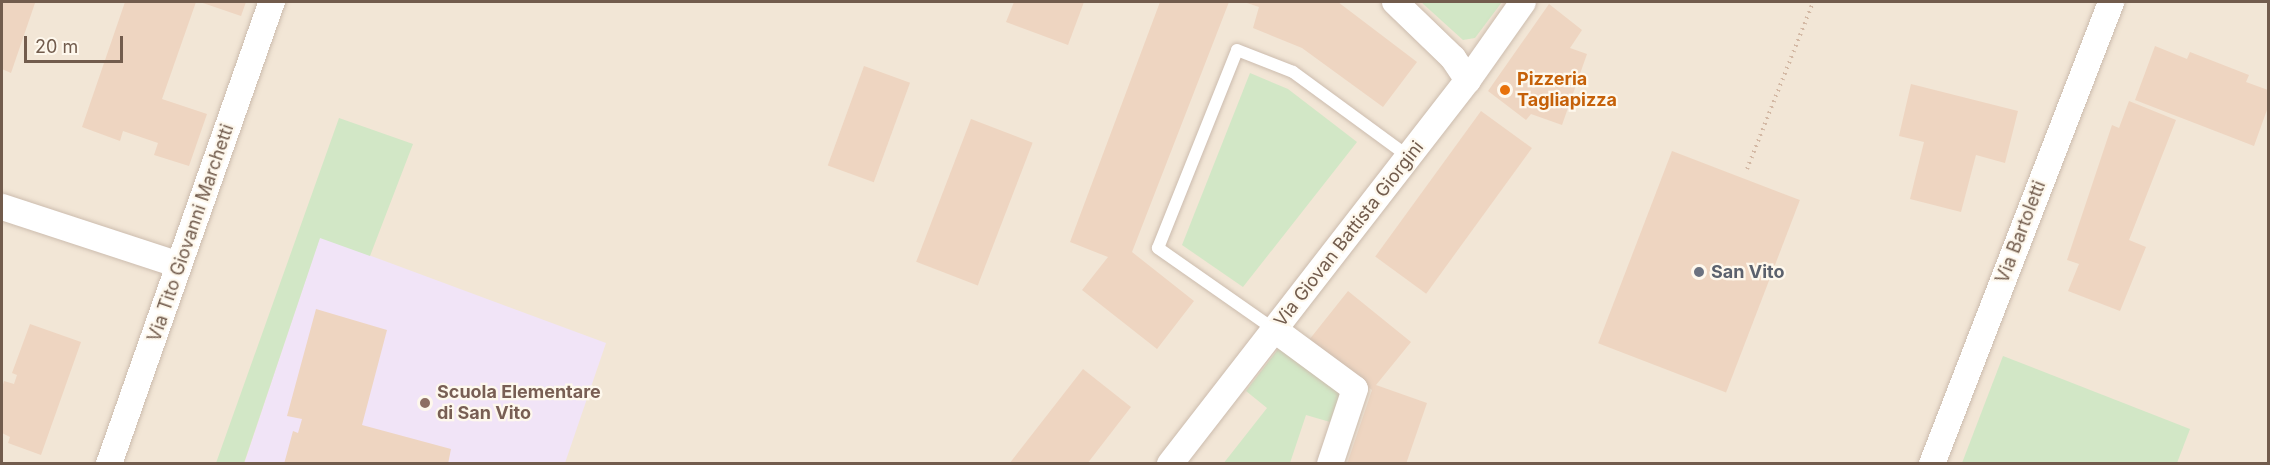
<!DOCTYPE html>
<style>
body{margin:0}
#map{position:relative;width:2270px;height:465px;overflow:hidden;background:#fbf4e7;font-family:Inter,sans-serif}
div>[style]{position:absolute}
.residential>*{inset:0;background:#f2e6d6;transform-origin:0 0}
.education>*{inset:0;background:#f1e4f7}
.green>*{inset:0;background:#d2e7c6}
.building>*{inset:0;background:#eed5c1;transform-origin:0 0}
.path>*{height:4px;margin-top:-2px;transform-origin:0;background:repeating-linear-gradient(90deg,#d3b8a4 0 1.5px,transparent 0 6px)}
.roads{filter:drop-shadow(0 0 2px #ccbcae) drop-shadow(0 0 2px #ccbcae)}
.lane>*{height:12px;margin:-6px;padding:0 6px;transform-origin:6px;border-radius:6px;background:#fff}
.street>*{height:26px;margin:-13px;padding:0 13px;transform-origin:13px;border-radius:13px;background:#fff}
.dots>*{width:16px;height:16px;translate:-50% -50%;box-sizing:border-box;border:3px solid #fef8ed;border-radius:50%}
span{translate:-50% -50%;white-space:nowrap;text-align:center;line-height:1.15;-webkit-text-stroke:4.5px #fef8ed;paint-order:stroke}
.food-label{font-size:18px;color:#c56008;font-weight:700}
.left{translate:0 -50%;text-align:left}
.street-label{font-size:18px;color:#725c4d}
.worship-label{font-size:18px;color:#5b616d;font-weight:700}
.education-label{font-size:18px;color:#785e54;font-weight:700}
.frame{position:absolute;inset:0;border:3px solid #725c4d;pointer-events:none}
.scale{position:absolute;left:24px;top:36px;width:99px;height:27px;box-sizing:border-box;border:3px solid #725c4d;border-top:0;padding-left:8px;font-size:18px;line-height:21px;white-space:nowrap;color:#725c4d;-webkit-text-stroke:4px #fef8ed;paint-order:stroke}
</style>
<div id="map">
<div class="residential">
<div style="left:2px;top:2px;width:2266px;height:461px"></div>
</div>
<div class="education">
<div style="clip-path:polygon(320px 237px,606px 343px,565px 463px,244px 464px)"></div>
</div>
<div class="green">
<div style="clip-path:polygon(1421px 2px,1502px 2px,1475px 38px,1463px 40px)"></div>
<div style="clip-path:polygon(1250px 73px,1288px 89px,1357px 142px,1243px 287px,1182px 245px)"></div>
<div style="clip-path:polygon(339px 118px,413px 144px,370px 256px,320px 238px,244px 463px,216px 463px)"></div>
<div style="clip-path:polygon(1279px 348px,1341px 391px,1330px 422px,1306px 415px,1290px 463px,1223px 464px,1267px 408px,1246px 391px)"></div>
<div style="clip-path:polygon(2003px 356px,2190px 429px,2177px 463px,1962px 463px)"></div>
</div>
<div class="building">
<div style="clip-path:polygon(2px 2px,35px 3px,11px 73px,2px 69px)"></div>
<div style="clip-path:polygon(125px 2px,196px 2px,162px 99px,207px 114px,189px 166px,154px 155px,158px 143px,123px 131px,120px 141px,82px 127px)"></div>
<div style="clip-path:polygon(200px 2px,246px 2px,241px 16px)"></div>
<div style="clip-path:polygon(1014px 2px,1084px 2px,1068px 45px,1006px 22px)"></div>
<div style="clip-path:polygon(1160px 2px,1229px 2px,1132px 252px,1194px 301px,1157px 349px,1082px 290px,1108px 257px,1070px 242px)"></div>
<div style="clip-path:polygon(1244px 2px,1338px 2px,1417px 62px,1383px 107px,1302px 48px,1253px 28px,1259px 7px)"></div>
<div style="clip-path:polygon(1549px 4px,1582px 30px,1570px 48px,1587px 54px,1562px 125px,1531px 114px,1526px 120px,1488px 91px)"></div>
<div style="clip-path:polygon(2155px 46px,2187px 59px,2190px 52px,2249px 75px,2246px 82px,2268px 90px,2268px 107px,2254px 146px,2135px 100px)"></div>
<div style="left:864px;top:66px;width:49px;height:106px;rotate:20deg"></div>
<div style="clip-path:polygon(1911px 84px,2018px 111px,2005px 163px,1976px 155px,1961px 212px,1910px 199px,1924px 142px,1899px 136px)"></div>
<div style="clip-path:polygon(2129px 101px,2176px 120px,2129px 240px,2146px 247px,2120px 311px,2068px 291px,2079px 264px,2067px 260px,2112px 125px,2119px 128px)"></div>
<div style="left:1481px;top:111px;width:63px;height:180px;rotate:36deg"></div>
<div style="left:971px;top:119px;width:66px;height:153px;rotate:21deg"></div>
<div style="left:1672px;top:151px;width:137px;height:206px;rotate:21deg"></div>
<div style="clip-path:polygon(1348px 291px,1411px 342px,1376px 385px,1427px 403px,1406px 464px,1347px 464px,1372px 390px,1309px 340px)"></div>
<div style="clip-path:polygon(316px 309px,387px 330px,362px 425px,451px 449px,448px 464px,284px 464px,293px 431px,298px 433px,302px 419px,287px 416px)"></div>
<div style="clip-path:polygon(30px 324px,81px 342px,41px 455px,8px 443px,10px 437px,2px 433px,2px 388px,4px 381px,14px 384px,17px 375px,12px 373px)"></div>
<div style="clip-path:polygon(1083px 369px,1131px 407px,1087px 464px,1009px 464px)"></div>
</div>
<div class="path">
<div style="left:1747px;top:169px;width:180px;rotate:-68.4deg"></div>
</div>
<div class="roads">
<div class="lane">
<div style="left:1275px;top:330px;width:143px;rotate:-145deg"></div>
<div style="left:1158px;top:248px;width:213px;rotate:-68.2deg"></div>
<div style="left:1237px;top:50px;width:60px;rotate:21.4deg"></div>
<div style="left:1293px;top:72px;width:144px;rotate:36.2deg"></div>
</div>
<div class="street">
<div style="left:1395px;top:2px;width:81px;rotate:44deg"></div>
<div style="left:1453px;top:58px;width:27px;rotate:56deg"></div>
<div style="left:2px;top:207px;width:186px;rotate:18.1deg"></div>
<div style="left:1275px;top:330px;width:99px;rotate:36.4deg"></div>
<div style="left:1355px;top:389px;width:79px;rotate:108.4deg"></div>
<div style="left:109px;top:464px;width:490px;rotate:-70.6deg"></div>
<div style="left:1170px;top:464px;width:486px;rotate:-52.2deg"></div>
<div style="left:1468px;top:80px;width:95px;rotate:-54.8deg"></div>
<div style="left:1932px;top:464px;width:495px;rotate:-68.8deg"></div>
</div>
</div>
<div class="dots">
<div style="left:1505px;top:90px;background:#e8710a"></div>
<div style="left:1699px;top:272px;background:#6b7280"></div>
<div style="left:425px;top:403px;background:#8d6e63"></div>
</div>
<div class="food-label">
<span class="left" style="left:1517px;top:90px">Pizzeria<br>Tagliapizza</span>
</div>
<div class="street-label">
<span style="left:2021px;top:232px;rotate:-69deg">Via Bartoletti</span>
<span style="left:191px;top:233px;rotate:-71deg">Via Tito Giovanni Marchetti</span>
<span style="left:1349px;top:234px;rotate:-52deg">Via Giovan Battista Giorgini</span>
</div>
<div class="worship-label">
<span class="left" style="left:1711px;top:272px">San Vito</span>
</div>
<div class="education-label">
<span class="left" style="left:437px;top:403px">Scuola Elementare<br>di San Vito</span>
</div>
<div class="frame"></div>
<div class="scale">20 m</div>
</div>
